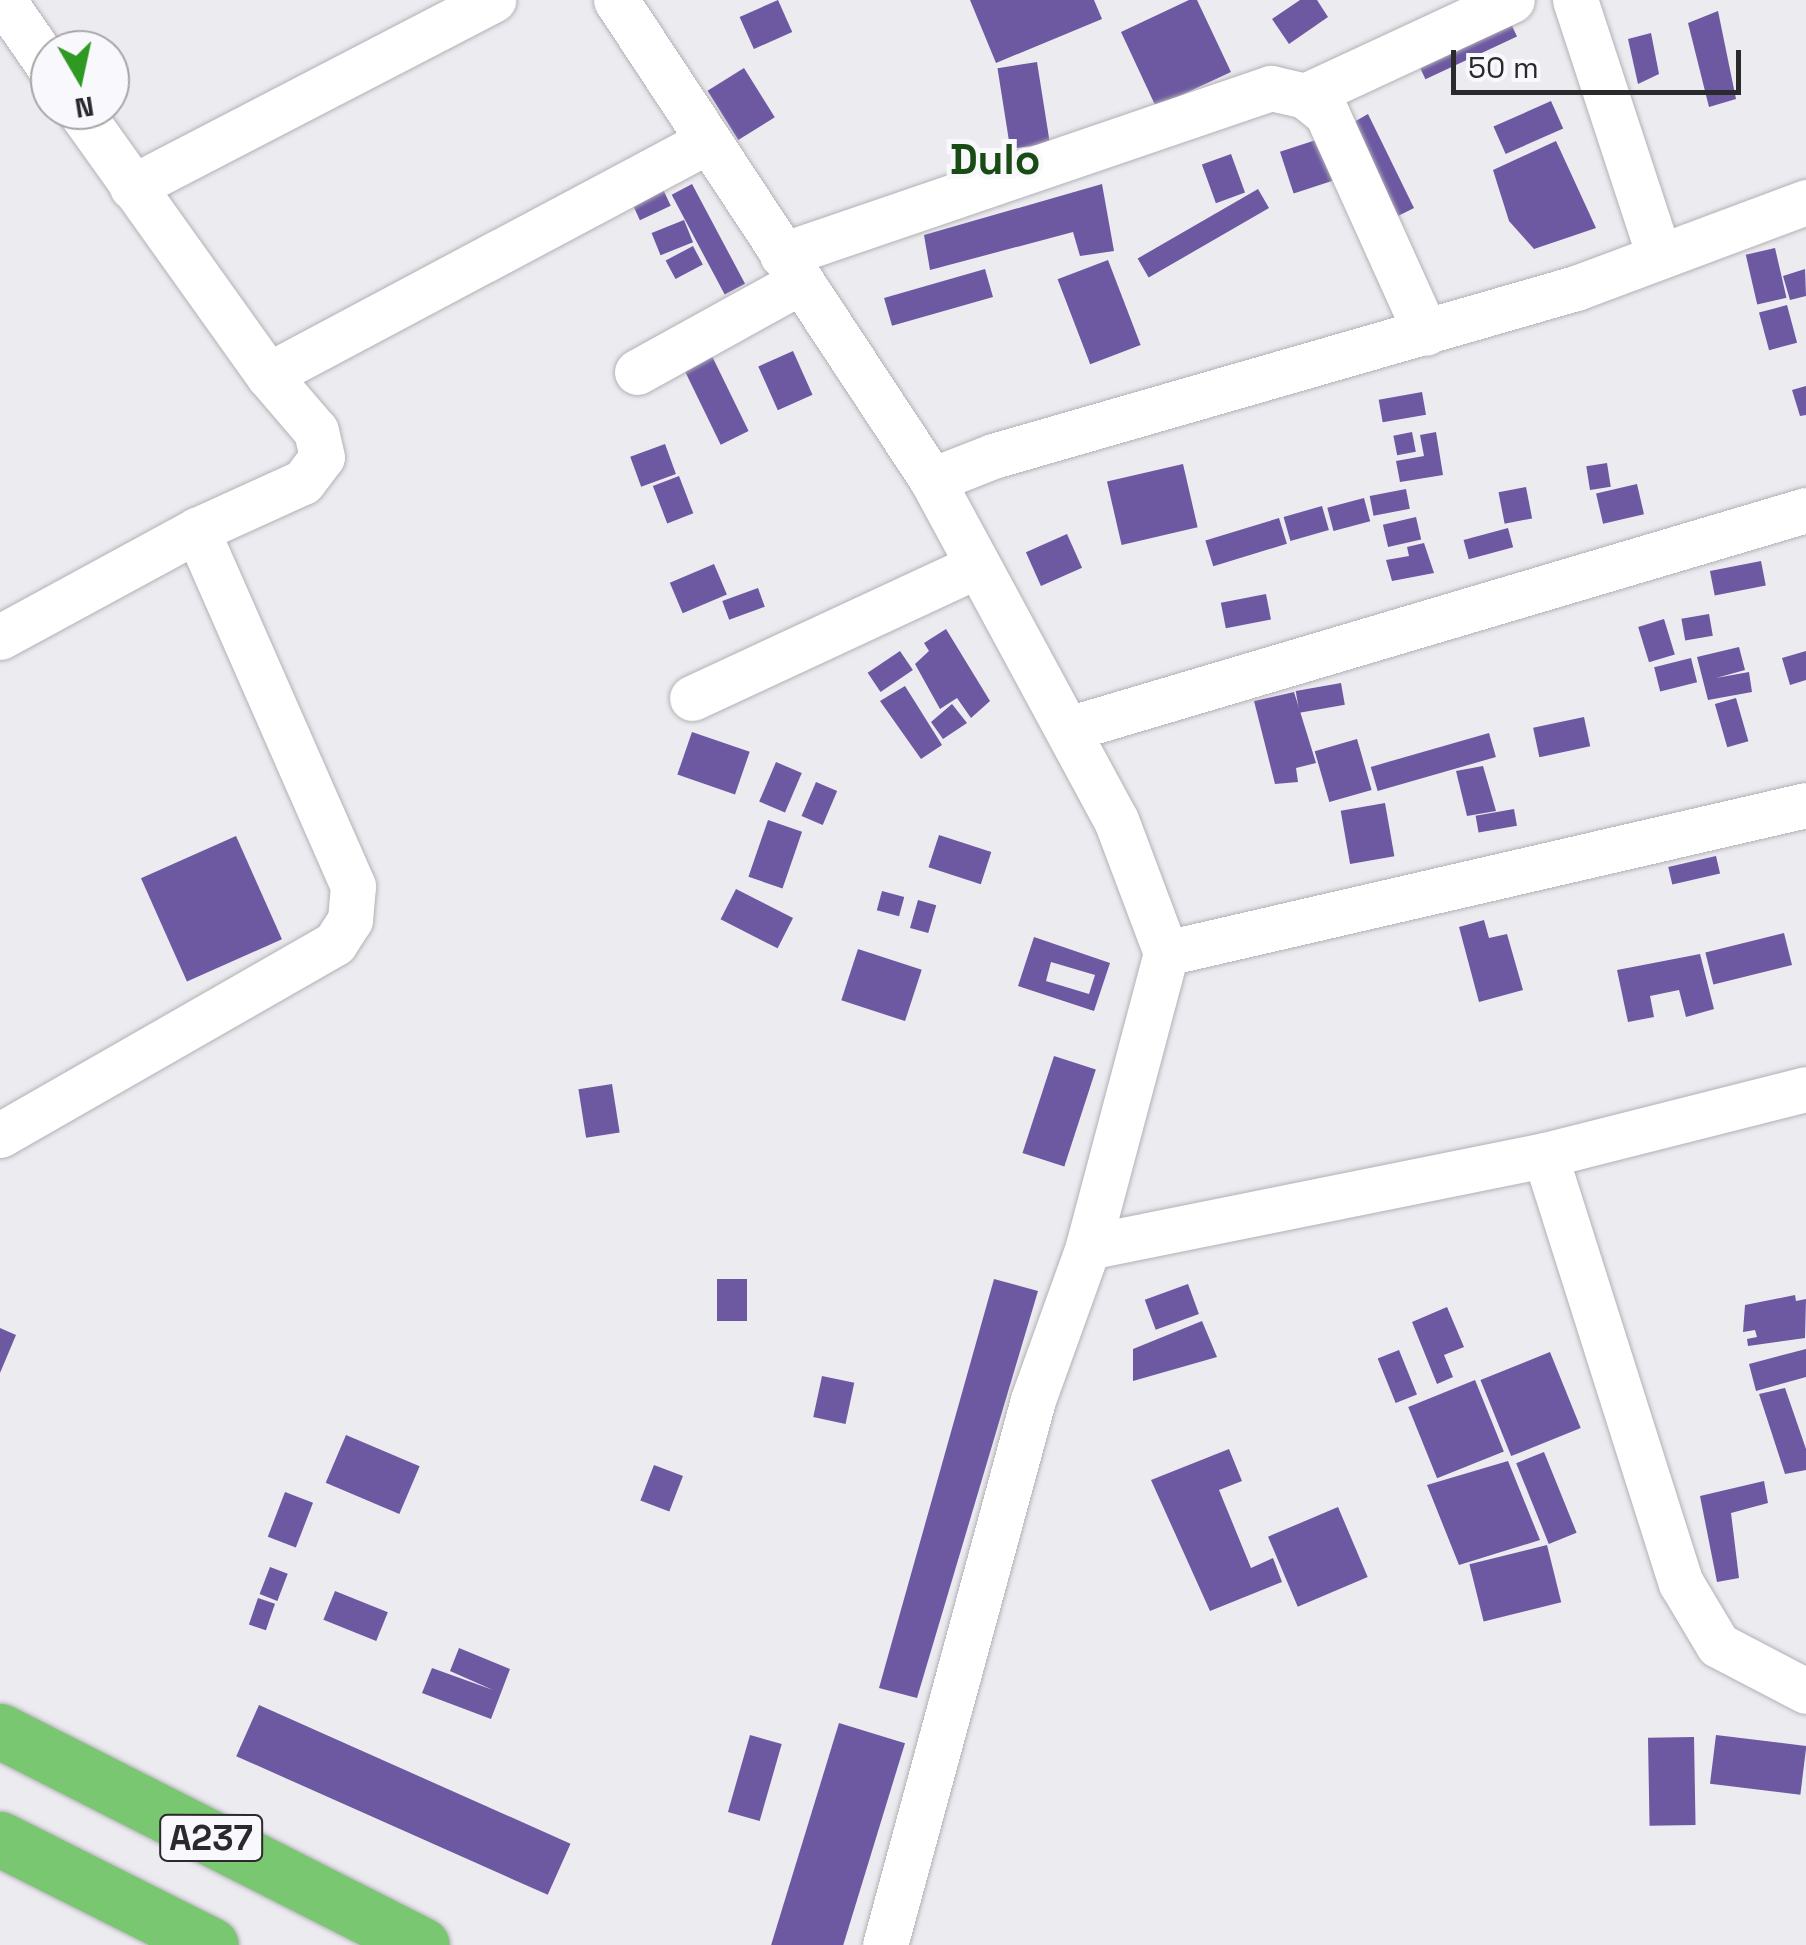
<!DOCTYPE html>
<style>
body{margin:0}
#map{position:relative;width:1806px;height:1945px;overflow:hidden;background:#ecebf0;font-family:"Space Grotesk",sans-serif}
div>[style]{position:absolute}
.building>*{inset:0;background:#6d58a2;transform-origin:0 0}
.roads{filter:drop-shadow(0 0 2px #b2b1b6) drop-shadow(0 0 2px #b2b1b6)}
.minor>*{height:45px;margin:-22.5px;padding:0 22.5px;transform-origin:22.5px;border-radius:22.5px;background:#fff}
.trunk>*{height:55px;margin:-27.5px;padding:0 27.5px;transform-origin:27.5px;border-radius:27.5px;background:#7ac772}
span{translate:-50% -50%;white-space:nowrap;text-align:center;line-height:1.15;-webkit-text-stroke:10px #f9f8fd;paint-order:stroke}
.shield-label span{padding:2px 8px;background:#f9f8fd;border:2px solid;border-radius:8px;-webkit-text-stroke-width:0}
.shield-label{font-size:35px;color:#2a2a2c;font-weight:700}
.quarter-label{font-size:42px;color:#194b14;font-weight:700}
.north{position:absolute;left:30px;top:30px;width:100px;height:100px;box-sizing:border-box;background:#f9f8fd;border:2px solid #a6a6a9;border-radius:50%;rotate:171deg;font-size:28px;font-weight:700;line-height:40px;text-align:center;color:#2a2a2c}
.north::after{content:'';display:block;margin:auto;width:35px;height:45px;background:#2e9923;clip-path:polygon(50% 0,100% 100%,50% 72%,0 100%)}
.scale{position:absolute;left:1451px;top:50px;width:290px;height:45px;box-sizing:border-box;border:5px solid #2a2a2c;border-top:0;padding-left:12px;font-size:30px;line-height:35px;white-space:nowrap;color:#2a2a2c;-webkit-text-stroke:8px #f9f8fd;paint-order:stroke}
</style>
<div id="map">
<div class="building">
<div style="left:778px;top:0;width:35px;height:42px;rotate:66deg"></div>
<div style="clip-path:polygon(970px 0,1094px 0,1102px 19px,996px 63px)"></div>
<div style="clip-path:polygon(1189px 0,1197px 0,1231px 72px,1156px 107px,1121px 32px)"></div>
<div style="clip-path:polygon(1300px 0,1317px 0,1328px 17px,1289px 44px,1272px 19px)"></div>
<div style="clip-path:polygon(1718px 11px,1736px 99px,1709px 107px,1688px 23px)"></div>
<div style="left:1506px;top:13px;width:26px;height:101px;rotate:65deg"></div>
<div style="clip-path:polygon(1651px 33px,1659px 74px,1638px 84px,1628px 39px)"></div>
<div style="left:1037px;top:62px;width:82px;height:40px;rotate:81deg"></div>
<div style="left:744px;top:68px;width:58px;height:43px;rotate:58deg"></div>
<div style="left:1551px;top:101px;width:30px;height:63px;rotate:66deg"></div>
<div style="clip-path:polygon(1368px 114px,1414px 208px,1396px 217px,1347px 126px)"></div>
<div style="left:1319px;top:139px;width:44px;height:41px;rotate:72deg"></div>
<div style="clip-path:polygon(1556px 141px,1596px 228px,1534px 249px,1509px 221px,1493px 170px)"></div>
<div style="left:1231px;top:154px;width:41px;height:31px;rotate:70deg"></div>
<div style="left:692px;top:184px;width:113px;height:23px;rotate:62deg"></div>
<div style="clip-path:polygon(1102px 184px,1114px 251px,1080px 256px,1073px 232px,930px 270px,924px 235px)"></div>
<div style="left:661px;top:185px;width:23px;height:34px;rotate:65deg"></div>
<div style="left:1258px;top:189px;width:22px;height:139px;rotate:60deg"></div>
<div style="left:684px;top:220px;width:24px;height:35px;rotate:68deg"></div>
<div style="left:693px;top:246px;width:21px;height:31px;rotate:62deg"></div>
<div style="left:1775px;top:248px;width:51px;height:30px;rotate:77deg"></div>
<div style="left:1108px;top:260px;width:91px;height:54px;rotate:69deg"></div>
<div style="left:985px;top:269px;width:29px;height:105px;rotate:74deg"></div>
<div style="clip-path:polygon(1805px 269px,1806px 296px,1790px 300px,1783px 276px)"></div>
<div style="left:1787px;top:305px;width:39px;height:29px;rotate:75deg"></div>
<div style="left:793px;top:351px;width:48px;height:38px;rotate:66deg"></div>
<div style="left:710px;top:352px;width:88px;height:31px;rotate:64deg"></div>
<div style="clip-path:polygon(1806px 386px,1806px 415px,1800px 416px,1792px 390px)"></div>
<div style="left:1422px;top:392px;width:23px;height:44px;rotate:80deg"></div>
<div style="left:1412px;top:432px;width:20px;height:19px;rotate:79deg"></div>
<div style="clip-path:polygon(1436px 432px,1443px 475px,1400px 482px,1396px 461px,1424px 456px,1420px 435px)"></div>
<div style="left:665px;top:444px;width:32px;height:37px;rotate:70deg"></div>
<div style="left:1607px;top:463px;width:24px;height:21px;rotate:81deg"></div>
<div style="left:1183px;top:464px;width:65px;height:78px;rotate:77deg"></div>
<div style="left:679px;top:476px;width:40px;height:28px;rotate:69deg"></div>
<div style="left:1637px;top:484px;width:31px;height:42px;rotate:77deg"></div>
<div style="left:1526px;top:487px;width:32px;height:28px;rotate:79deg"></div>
<div style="left:1406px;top:489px;width:20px;height:37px;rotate:79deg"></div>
<div style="left:1364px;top:498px;width:24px;height:38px;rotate:75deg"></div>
<div style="left:1322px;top:506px;width:25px;height:40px;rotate:74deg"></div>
<div style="left:1416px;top:517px;width:23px;height:34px;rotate:77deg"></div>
<div style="left:1279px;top:518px;width:27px;height:77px;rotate:73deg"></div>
<div style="left:1508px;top:528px;width:20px;height:46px;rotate:75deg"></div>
<div style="left:1067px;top:534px;width:37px;height:45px;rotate:66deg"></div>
<div style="clip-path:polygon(1424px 543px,1434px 573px,1392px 581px,1386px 560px,1409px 556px,1407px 547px)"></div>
<div style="left:1761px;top:561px;width:25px;height:52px;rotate:79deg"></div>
<div style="left:714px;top:564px;width:33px;height:48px;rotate:67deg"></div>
<div style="left:758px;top:588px;width:20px;height:38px;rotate:70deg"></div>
<div style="left:1266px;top:594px;width:26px;height:46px;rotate:79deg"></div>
<div style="left:1709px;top:614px;width:22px;height:28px;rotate:80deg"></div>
<div style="left:1664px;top:619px;width:37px;height:27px;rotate:73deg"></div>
<div style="clip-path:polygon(946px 629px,990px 701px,971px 718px,957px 698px,940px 709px,915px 664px,929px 651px,924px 643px)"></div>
<div style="clip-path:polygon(1739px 647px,1745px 670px,1716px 678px,1749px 672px,1752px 692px,1708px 700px,1697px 657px)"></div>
<div style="left:900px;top:651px;width:23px;height:39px;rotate:56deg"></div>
<div style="clip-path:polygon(1806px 651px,1806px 680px,1790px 685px,1782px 658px)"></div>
<div style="left:1691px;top:658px;width:25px;height:38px;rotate:76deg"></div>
<div style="left:1341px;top:683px;width:22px;height:46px;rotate:80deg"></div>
<div style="clip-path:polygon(905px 686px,942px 745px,921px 759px,880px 701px)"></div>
<div style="clip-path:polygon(1294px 692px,1316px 763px,1296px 768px,1298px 782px,1275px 784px,1254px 701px)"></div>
<div style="left:1736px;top:698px;width:45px;height:22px;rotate:74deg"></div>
<div style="clip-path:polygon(952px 704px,967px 723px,943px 739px,931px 722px)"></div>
<div style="left:1584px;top:717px;width:30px;height:52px;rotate:78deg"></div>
<div style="left:692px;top:732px;width:61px;height:45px;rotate:19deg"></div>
<div style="left:1489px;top:733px;width:25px;height:123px;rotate:74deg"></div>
<div style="left:1357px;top:739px;width:53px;height:44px;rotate:74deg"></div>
<div style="left:776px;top:762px;width:28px;height:43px;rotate:23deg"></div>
<div style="clip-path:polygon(1483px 766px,1496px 811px,1467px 816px,1456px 771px)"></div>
<div style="left:816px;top:782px;width:23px;height:37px;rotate:23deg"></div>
<div style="left:1385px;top:803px;width:54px;height:45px;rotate:80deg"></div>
<div style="left:1514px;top:809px;width:17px;height:39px;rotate:80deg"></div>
<div style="left:768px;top:820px;width:36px;height:60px;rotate:19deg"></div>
<div style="left:939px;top:835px;width:55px;height:34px;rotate:18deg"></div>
<div style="left:236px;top:836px;width:113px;height:104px;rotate:66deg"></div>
<div style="left:1716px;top:856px;width:18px;height:49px;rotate:77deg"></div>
<div style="left:736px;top:889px;width:64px;height:34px;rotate:27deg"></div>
<div style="left:882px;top:891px;width:23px;height:20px;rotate:15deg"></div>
<div style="left:918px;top:900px;width:19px;height:29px;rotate:16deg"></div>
<div style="clip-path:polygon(1484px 920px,1489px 938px,1507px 934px,1523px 990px,1479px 1002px,1459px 927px)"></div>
<div style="left:1784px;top:933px;width:33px;height:81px;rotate:76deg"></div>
<div style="clip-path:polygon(evenodd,1034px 937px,1110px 963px,1094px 1011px,1018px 986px,1034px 937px,1051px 962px,1095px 975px,1089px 994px,1046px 981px,1051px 962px)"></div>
<div style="left:858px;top:949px;width:67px;height:54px;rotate:18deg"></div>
<div style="clip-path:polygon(1700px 954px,1714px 1009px,1686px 1017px,1679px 990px,1650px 996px,1654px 1017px,1628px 1022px,1617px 970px)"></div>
<div style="left:1054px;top:1056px;width:44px;height:102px;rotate:18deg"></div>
<div style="left:612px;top:1084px;width:49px;height:34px;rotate:81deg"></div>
<div style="left:717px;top:1279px;width:30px;height:42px"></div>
<div style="clip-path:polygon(994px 1279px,1038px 1291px,917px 1698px,879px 1688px)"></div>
<div style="left:1188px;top:1284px;width:32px;height:46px;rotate:70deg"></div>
<div style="clip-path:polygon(1795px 1295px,1796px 1301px,1806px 1299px,1805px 1338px,1748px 1346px,1747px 1339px,1757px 1337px,1755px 1330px,1743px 1332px,1745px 1305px)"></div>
<div style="clip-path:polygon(1447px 1307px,1464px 1347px,1444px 1355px,1453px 1377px,1437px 1384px,1412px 1322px)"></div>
<div style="clip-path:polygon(1202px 1321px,1217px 1357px,1133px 1381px,1133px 1349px)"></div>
<div style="clip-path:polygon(0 1328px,16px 1335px,0 1373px)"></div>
<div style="clip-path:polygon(1806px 1349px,1806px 1377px,1756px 1391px,1749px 1364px)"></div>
<div style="left:1399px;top:1350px;width:48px;height:23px;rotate:68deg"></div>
<div style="left:1550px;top:1352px;width:82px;height:75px;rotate:68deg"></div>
<div style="left:822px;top:1376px;width:33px;height:42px;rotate:12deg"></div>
<div style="left:1475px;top:1380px;width:77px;height:72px;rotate:68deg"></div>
<div style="clip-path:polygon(1785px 1388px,1806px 1449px,1806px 1470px,1785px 1474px,1759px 1394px)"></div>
<div style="left:346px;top:1435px;width:80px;height:52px;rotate:23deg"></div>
<div style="clip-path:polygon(1229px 1449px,1242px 1481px,1219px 1490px,1251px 1568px,1273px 1558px,1282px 1582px,1210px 1611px,1151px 1480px)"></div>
<div style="left:1544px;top:1452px;width:87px;height:30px;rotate:68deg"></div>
<div style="clip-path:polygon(1508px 1461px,1540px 1540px,1459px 1565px,1427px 1485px)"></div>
<div style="left:654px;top:1465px;width:31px;height:38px;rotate:21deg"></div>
<div style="clip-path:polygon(1764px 1481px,1768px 1503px,1731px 1513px,1739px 1578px,1717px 1582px,1700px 1496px)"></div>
<div style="left:285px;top:1492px;width:30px;height:48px;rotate:21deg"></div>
<div style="left:1338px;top:1507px;width:76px;height:76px;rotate:67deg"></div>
<div style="left:1547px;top:1545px;width:59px;height:80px;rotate:76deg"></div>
<div style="left:270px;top:1567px;width:19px;height:29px;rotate:21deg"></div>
<div style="left:335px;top:1591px;width:57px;height:31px;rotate:22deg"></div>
<div style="left:258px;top:1598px;width:18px;height:28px;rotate:19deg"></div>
<div style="clip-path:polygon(459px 1648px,510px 1669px,491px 1719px,422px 1693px,432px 1668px,493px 1690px,450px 1671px)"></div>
<div style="left:259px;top:1705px;width:341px;height:56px;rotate:24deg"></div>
<div style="left:839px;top:1723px;width:69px;height:232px;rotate:17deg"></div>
<div style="left:750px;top:1735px;width:33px;height:80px;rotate:16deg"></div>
<div style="left:1716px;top:1735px;width:91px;height:49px;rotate:7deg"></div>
<div style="left:1694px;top:1737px;width:88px;height:46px;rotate:89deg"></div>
</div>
<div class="roads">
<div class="minor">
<div style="left:3px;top:0;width:83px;rotate:55.3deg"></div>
<div style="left:616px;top:0;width:575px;rotate:56.64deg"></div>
<div style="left:932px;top:480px;width:387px;rotate:61.6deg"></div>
<div style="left:1116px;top:820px;width:142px;rotate:69.4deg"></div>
<div style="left:1166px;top:953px;width:304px;rotate:104.9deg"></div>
<div style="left:1088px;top:1247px;width:163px;rotate:109.8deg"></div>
<div style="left:1033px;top:1400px;width:565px;rotate:105.19deg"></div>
<div style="left:1575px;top:0;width:269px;rotate:71.8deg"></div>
<div style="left:1305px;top:96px;width:228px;rotate:-24.9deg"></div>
<div style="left:132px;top:187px;width:407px;rotate:-27.4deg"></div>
<div style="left:782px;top:255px;width:517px;rotate:-18.86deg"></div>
<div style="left:1271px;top:88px;width:35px;rotate:13deg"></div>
<div style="left:1305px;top:96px;width:28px;rotate:39deg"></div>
<div style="left:1327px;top:114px;width:240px;rotate:65.7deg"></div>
<div style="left:637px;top:372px;width:186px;rotate:-28.9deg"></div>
<div style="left:268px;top:375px;width:499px;rotate:-28deg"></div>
<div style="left:932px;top:480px;width:66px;rotate:-21.5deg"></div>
<div style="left:993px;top:456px;width:607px;rotate:-16.08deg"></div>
<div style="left:1576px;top:288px;width:246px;rotate:-20.5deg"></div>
<div style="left:0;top:637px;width:224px;rotate:-28.5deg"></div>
<div style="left:197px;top:530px;width:116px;rotate:-24.4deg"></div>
<div style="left:303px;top:482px;width:31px;rotate:-53deg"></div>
<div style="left:322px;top:457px;width:27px;rotate:-103deg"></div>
<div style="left:316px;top:431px;width:74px;rotate:-130.6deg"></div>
<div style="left:268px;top:375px;width:325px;rotate:-125.5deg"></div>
<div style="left:692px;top:698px;width:315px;rotate:-24.9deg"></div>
<div style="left:1068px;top:729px;width:770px;rotate:-16.53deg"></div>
<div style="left:1166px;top:953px;width:657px;rotate:-13.02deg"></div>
<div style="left:0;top:1135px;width:386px;rotate:-29.8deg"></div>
<div style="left:335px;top:943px;width:27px;rotate:-57deg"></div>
<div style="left:350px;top:920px;width:34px;rotate:-85deg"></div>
<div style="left:353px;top:886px;width:389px;rotate:-113.7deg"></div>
<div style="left:1545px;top:1155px;width:449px;rotate:72.4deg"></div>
<div style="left:1681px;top:1583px;width:72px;rotate:59.2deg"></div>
<div style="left:1718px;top:1645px;width:99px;rotate:27.6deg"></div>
<div style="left:1088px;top:1247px;width:466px;rotate:-11.4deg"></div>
<div style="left:1545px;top:1155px;width:269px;rotate:-14.2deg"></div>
</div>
<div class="trunk">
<div style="left:0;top:1731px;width:473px;rotate:26.9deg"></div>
<div style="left:0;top:1839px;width:236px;rotate:26.7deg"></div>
</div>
</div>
<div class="shield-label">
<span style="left:211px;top:1838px">A237</span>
</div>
<div class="quarter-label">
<span style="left:995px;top:160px">Dulo</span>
</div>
<div class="north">N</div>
<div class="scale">50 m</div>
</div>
